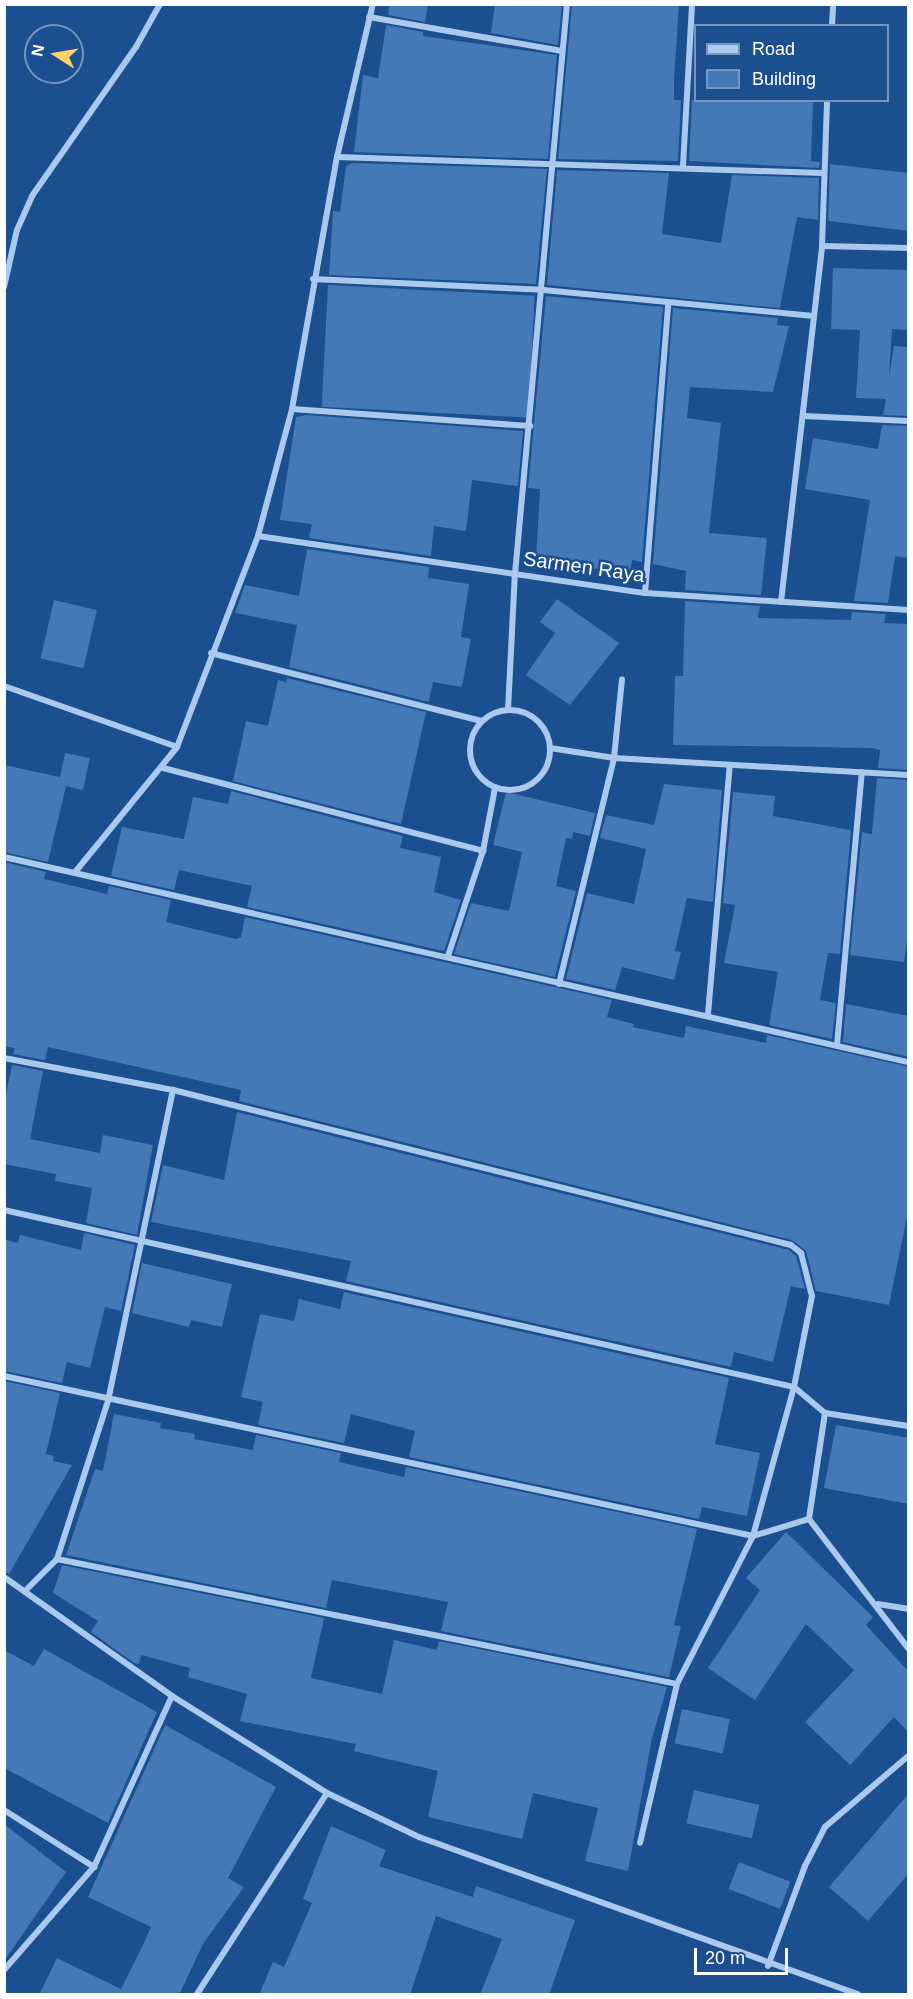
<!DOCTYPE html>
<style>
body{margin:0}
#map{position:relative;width:913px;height:1999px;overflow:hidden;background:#1b4f8f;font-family:Arial,sans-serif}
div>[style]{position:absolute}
.building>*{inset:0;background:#4478b7;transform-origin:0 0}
.minor>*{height:6px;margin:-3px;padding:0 3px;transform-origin:3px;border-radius:3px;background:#a9c9ee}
.minor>.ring{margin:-3px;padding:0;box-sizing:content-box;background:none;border:6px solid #a9c9ee;border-radius:50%}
span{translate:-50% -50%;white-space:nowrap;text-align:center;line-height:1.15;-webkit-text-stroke:5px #1b4f8f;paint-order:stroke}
.street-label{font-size:20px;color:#fff}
.frame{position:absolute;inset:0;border:6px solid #fff;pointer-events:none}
.legend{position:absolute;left:694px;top:24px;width:195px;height:78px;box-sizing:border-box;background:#1b4f8f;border:2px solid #7695bc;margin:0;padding:8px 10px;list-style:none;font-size:18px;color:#fff}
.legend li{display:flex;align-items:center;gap:12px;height:30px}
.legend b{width:30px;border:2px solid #7695bc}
.north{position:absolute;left:24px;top:24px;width:60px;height:60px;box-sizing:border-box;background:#1b4f8f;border:2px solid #7695bc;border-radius:50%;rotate:282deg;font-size:16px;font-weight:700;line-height:24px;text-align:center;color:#fff}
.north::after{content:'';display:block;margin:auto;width:21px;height:27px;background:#ffd166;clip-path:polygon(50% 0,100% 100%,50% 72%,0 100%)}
.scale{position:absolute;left:694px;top:1948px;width:94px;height:27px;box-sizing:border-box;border:3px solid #fff;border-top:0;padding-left:8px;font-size:18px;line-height:21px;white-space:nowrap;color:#fff;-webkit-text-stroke:4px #1b4f8f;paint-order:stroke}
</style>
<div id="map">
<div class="building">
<div style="clip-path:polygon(389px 4px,428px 4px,425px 22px,388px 15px)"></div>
<div style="clip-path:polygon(495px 4px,562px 4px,558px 45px,491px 33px)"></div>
<div style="clip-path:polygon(572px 4px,679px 4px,674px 80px,674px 100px,681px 100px,678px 161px,558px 159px)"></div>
<div style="clip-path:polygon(386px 25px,423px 32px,423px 36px,557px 55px,548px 159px,354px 152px,363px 75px,378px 78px)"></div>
<div style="clip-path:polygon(692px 100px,813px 100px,811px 161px,820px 162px,819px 168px,689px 161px)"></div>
<div style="clip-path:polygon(352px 163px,547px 169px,536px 284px,329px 275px,333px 211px,340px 212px,346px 166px)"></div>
<div style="clip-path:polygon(830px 164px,909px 173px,909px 231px,828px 221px)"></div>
<div style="clip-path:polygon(557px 170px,669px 173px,662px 234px,721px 243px,732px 175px,819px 178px,818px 220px,797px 217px,780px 308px,547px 285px)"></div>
<div style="clip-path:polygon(833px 268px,909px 270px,909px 330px,892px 329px,889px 377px,894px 346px,909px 347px,909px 416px,883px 415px,886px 399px,856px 398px,860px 330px,831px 329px)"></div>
<div style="left:328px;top:285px;width:207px;height:122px;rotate:3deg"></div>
<div style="clip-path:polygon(546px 296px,663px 307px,642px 562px,632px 560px,630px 573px,536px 561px,540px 489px,528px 488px)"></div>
<div style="clip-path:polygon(673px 308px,778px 318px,777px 325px,789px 326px,773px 392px,690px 387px,687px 418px,721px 423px,709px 533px,767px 538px,761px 595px,685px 590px,686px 571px,653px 564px)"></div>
<div style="clip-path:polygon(307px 415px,523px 431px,518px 486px,472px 480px,466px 531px,434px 526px,431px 556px,309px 538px,312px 524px,280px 520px,296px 417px)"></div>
<div style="clip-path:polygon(882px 425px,909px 426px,909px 558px,895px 556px,888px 603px,854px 601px,870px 500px,805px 489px,813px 438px,878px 449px)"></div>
<div style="clip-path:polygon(307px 549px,429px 567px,428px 578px,469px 584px,461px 637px,471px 639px,462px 687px,433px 682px,429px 702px,289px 667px,297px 625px,235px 613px,245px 585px,299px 596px)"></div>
<div style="clip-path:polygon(557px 599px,619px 643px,570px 705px,526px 675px,555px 633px,540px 622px)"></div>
<div style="left:54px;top:600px;width:44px;height:60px;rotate:13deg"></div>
<div style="clip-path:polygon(685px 601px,760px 606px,758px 618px,851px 620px,852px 612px,886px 614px,884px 623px,909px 624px,909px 770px,878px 768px,880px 750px,872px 748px,673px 745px,675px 676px,683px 676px)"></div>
<div style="clip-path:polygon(287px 678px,426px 712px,401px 824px,233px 781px,246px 721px,268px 726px,278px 680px,286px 682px)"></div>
<div style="clip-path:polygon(65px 753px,90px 758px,83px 790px,66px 786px,48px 862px,4px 852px,4px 765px,60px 777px)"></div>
<div style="clip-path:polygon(877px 778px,909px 780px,909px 924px,904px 962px,850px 955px,862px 832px,872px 834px)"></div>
<div style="clip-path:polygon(664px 784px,722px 790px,713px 902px,687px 898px,675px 951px,681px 952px,674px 980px,622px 967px,615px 990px,566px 979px,587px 893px,634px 904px,646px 849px,600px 838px,606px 815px,654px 825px)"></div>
<div style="clip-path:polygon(231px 791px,403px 836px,400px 848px,441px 857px,434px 892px,461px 900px,444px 951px,247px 907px,252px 886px,179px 870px,174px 890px,111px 876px,122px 827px,184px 839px,193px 797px,228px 804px)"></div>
<div style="clip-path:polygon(506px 792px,595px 813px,590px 836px,573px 832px,572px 839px,566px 838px,556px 886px,576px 891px,555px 977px,454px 954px,471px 903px,509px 911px,522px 852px,493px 845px)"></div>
<div style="clip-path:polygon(733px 792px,775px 796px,773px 816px,851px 830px,840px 954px,828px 953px,820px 1000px,836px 1003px,832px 1039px,769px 1025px,778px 972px,724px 963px,735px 905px,723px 903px)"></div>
<div style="clip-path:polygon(4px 862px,46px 872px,44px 879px,107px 894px,109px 886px,171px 900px,166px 922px,236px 939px,241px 937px,245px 917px,612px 1000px,607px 1017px,634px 1024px,633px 1027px,684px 1038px,686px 1026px,766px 1043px,767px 1035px,909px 1067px,909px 1207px,889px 1305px,816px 1291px,806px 1251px,792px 1240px,239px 1101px,241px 1090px,48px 1047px,45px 1060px,13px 1054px,15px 1048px,4px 1046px)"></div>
<div style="clip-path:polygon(846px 1004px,909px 1016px,909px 1057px,843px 1042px)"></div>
<div style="clip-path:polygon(12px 1065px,43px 1071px,30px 1139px,100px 1153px,103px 1135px,153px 1145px,137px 1235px,86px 1223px,92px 1188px,55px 1181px,56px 1174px,4px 1164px,4px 1103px)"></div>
<div style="clip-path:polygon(237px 1112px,789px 1250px,796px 1256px,805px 1289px,791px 1286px,773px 1362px,734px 1352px,731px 1367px,346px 1281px,351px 1261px,151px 1222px,163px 1165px,224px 1180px)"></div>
<div style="clip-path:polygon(84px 1233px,135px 1245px,121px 1311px,105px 1307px,90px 1368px,67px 1362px,62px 1383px,4px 1371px,4px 1239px,18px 1243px,20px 1235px,81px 1250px)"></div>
<div style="clip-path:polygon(142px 1263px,232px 1284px,222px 1327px,191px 1320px,189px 1327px,132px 1313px)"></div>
<div style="clip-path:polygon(344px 1292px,729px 1378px,715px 1444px,760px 1453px,747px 1516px,702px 1507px,699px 1519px,409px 1457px,415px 1431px,351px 1414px,344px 1443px,258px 1425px,263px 1402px,241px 1397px,260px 1314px,294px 1321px,299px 1299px,340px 1309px)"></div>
<div style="clip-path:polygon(4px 1381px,60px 1393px,46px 1454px,54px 1456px,53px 1461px,72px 1465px,9px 1574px,4px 1572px)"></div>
<div style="clip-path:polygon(114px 1414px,161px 1423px,160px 1428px,195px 1434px,194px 1439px,253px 1450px,256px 1435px,341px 1453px,339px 1462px,404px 1477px,406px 1467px,697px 1529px,674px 1625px,681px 1626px,669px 1677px,441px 1631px,448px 1602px,332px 1580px,326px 1608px,66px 1555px,95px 1469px,103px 1471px)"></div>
<div style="clip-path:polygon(836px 1425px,909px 1438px,909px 1504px,824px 1488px)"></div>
<div style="clip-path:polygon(786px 1532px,873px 1617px,866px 1625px,909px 1672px,909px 1733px,894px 1717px,850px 1765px,805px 1722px,854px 1670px,806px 1624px,755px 1700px,708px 1668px,760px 1590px,746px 1578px)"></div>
<div style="clip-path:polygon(62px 1565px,324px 1618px,311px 1678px,382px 1694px,394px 1640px,437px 1650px,439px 1641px,667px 1687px,652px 1738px,628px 1871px,585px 1861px,598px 1808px,533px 1793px,522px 1839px,428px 1817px,438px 1771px,354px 1751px,356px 1744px,240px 1721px,247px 1694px,188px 1677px,190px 1668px,141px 1655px,139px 1664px,134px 1663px,91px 1632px,98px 1621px,53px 1593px)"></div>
<div style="clip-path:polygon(44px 1649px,157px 1712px,108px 1823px,4px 1768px,4px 1650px,34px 1666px)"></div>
<div style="left:682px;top:1709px;width:49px;height:35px;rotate:12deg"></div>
<div style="clip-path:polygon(165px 1725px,276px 1787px,228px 1878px,244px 1887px,203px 1944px,179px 1995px,39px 1995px,57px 1958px,121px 1989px,140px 1951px,151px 1927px,88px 1897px)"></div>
<div style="left:694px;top:1790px;width:67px;height:34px;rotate:13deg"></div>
<div style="clip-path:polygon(909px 1793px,909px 1873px,868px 1921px,829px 1887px)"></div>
<div style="clip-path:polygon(4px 1824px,66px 1872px,4px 1961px)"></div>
<div style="clip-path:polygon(331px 1826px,386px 1850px,379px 1866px,473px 1897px,476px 1886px,575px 1920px,549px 1995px,480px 1995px,502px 1939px,436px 1916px,410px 1995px,259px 1995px,273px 1962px,284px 1967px,312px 1903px,303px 1899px)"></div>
<div style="left:739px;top:1862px;width:55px;height:29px;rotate:21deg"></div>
</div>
<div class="minor">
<div style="left:369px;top:17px;width:196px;rotate:10deg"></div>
<div style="left:832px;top:26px;width:22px;rotate:-87deg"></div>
<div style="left:337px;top:157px;width:485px;rotate:1.9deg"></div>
<div style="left:683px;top:166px;width:162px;rotate:-86.8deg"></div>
<div style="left:822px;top:246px;width:86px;rotate:1.3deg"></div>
<div style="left:313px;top:279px;width:230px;rotate:2.7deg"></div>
<div style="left:543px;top:290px;width:269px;rotate:5.5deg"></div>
<div style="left:4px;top:287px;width:58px;rotate:-77.2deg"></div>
<div style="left:17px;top:230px;width:37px;rotate:-66deg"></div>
<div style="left:32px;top:196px;width:182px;rotate:-55.1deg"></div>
<div style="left:136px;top:47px;width:49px;rotate:-60.8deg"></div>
<div style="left:292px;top:409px;width:239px;rotate:4.1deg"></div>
<div style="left:804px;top:416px;width:104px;rotate:2.8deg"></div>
<div style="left:258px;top:536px;width:391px;rotate:8.4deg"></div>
<div style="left:645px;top:593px;width:264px;rotate:3.7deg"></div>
<div style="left:645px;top:593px;width:289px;rotate:-85.4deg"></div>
<div style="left:781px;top:602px;width:358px;rotate:-83.4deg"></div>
<div style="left:822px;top:246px;width:146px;rotate:-88deg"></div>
<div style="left:211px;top:653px;width:279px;rotate:14.1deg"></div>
<div style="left:4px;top:686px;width:183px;rotate:19.4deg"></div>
<div style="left:508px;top:710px;width:136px;rotate:-87.1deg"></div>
<div style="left:515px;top:574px;width:572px;rotate:-84.79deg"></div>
<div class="ring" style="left:470px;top:710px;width:74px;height:74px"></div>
<div style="left:550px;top:748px;width:65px;rotate:8.9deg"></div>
<div style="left:614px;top:758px;width:294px;rotate:3.3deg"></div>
<div style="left:163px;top:768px;width:331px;rotate:14.5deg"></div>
<div style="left:4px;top:857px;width:927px;rotate:12.78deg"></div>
<div style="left:76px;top:871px;width:160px;rotate:-50.8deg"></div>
<div style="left:177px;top:747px;width:226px;rotate:-69deg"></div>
<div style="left:258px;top:536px;width:131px;rotate:-75deg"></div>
<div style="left:292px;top:409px;width:256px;rotate:-79.9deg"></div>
<div style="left:337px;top:157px;width:157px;rotate:-76.8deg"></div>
<div style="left:448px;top:956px;width:111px;rotate:-71.6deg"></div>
<div style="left:483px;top:851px;width:64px;rotate:-79.2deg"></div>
<div style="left:559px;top:984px;width:233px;rotate:-76.3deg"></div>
<div style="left:614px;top:758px;width:79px;rotate:-84.2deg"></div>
<div style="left:708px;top:1014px;width:250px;rotate:-85deg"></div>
<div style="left:837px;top:1045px;width:274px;rotate:-84.8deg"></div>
<div style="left:4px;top:1058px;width:172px;rotate:10.7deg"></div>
<div style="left:173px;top:1090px;width:637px;rotate:14.08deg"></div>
<div style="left:791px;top:1245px;width:13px;rotate:39deg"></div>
<div style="left:801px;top:1253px;width:44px;rotate:75.7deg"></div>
<div style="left:812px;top:1296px;width:93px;rotate:101.2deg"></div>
<div style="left:794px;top:1387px;width:155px;rotate:105.4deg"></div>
<div style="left:753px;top:1536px;width:166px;rotate:117.2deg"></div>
<div style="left:677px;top:1684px;width:163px;rotate:103.1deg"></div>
<div style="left:4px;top:1210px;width:810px;rotate:12.63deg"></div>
<div style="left:794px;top:1387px;width:40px;rotate:40deg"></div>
<div style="left:825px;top:1413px;width:84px;rotate:8.9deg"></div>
<div style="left:4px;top:1376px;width:766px;rotate:12.06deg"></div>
<div style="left:753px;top:1536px;width:59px;rotate:-16.9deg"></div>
<div style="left:825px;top:1413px;width:107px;rotate:98.6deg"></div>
<div style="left:809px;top:1519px;width:163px;rotate:52.5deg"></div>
<div style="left:57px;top:1559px;width:632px;rotate:11.4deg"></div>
<div style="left:4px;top:1577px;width:206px;rotate:35.3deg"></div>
<div style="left:172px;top:1696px;width:183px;rotate:32deg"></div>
<div style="left:327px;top:1793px;width:102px;rotate:25.6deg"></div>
<div style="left:419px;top:1837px;width:466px;rotate:19.7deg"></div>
<div style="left:27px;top:1589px;width:42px;rotate:-45deg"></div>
<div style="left:57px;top:1559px;width:166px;rotate:-72.1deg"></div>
<div style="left:108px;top:1401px;width:318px;rotate:-78.2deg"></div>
<div style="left:878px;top:1604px;width:30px;rotate:9deg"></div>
<div style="left:4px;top:1810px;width:107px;rotate:32.3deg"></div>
<div style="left:768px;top:1966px;width:107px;rotate:-69.7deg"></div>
<div style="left:805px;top:1866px;width:44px;rotate:-62.9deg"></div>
<div style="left:825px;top:1827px;width:109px;rotate:-40.5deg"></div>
<div style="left:4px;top:1970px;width:137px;rotate:-48.9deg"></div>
<div style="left:94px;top:1867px;width:188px;rotate:-65.5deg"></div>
<div style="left:197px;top:1994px;width:239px;rotate:-57.1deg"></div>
</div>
<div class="street-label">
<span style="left:584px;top:567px;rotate:8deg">Sarmen Raya</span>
</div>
<div class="frame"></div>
<ul class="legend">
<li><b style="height:8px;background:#a9c9ee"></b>Road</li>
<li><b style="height:16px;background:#4478b7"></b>Building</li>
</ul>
<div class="north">N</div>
<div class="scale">20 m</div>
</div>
